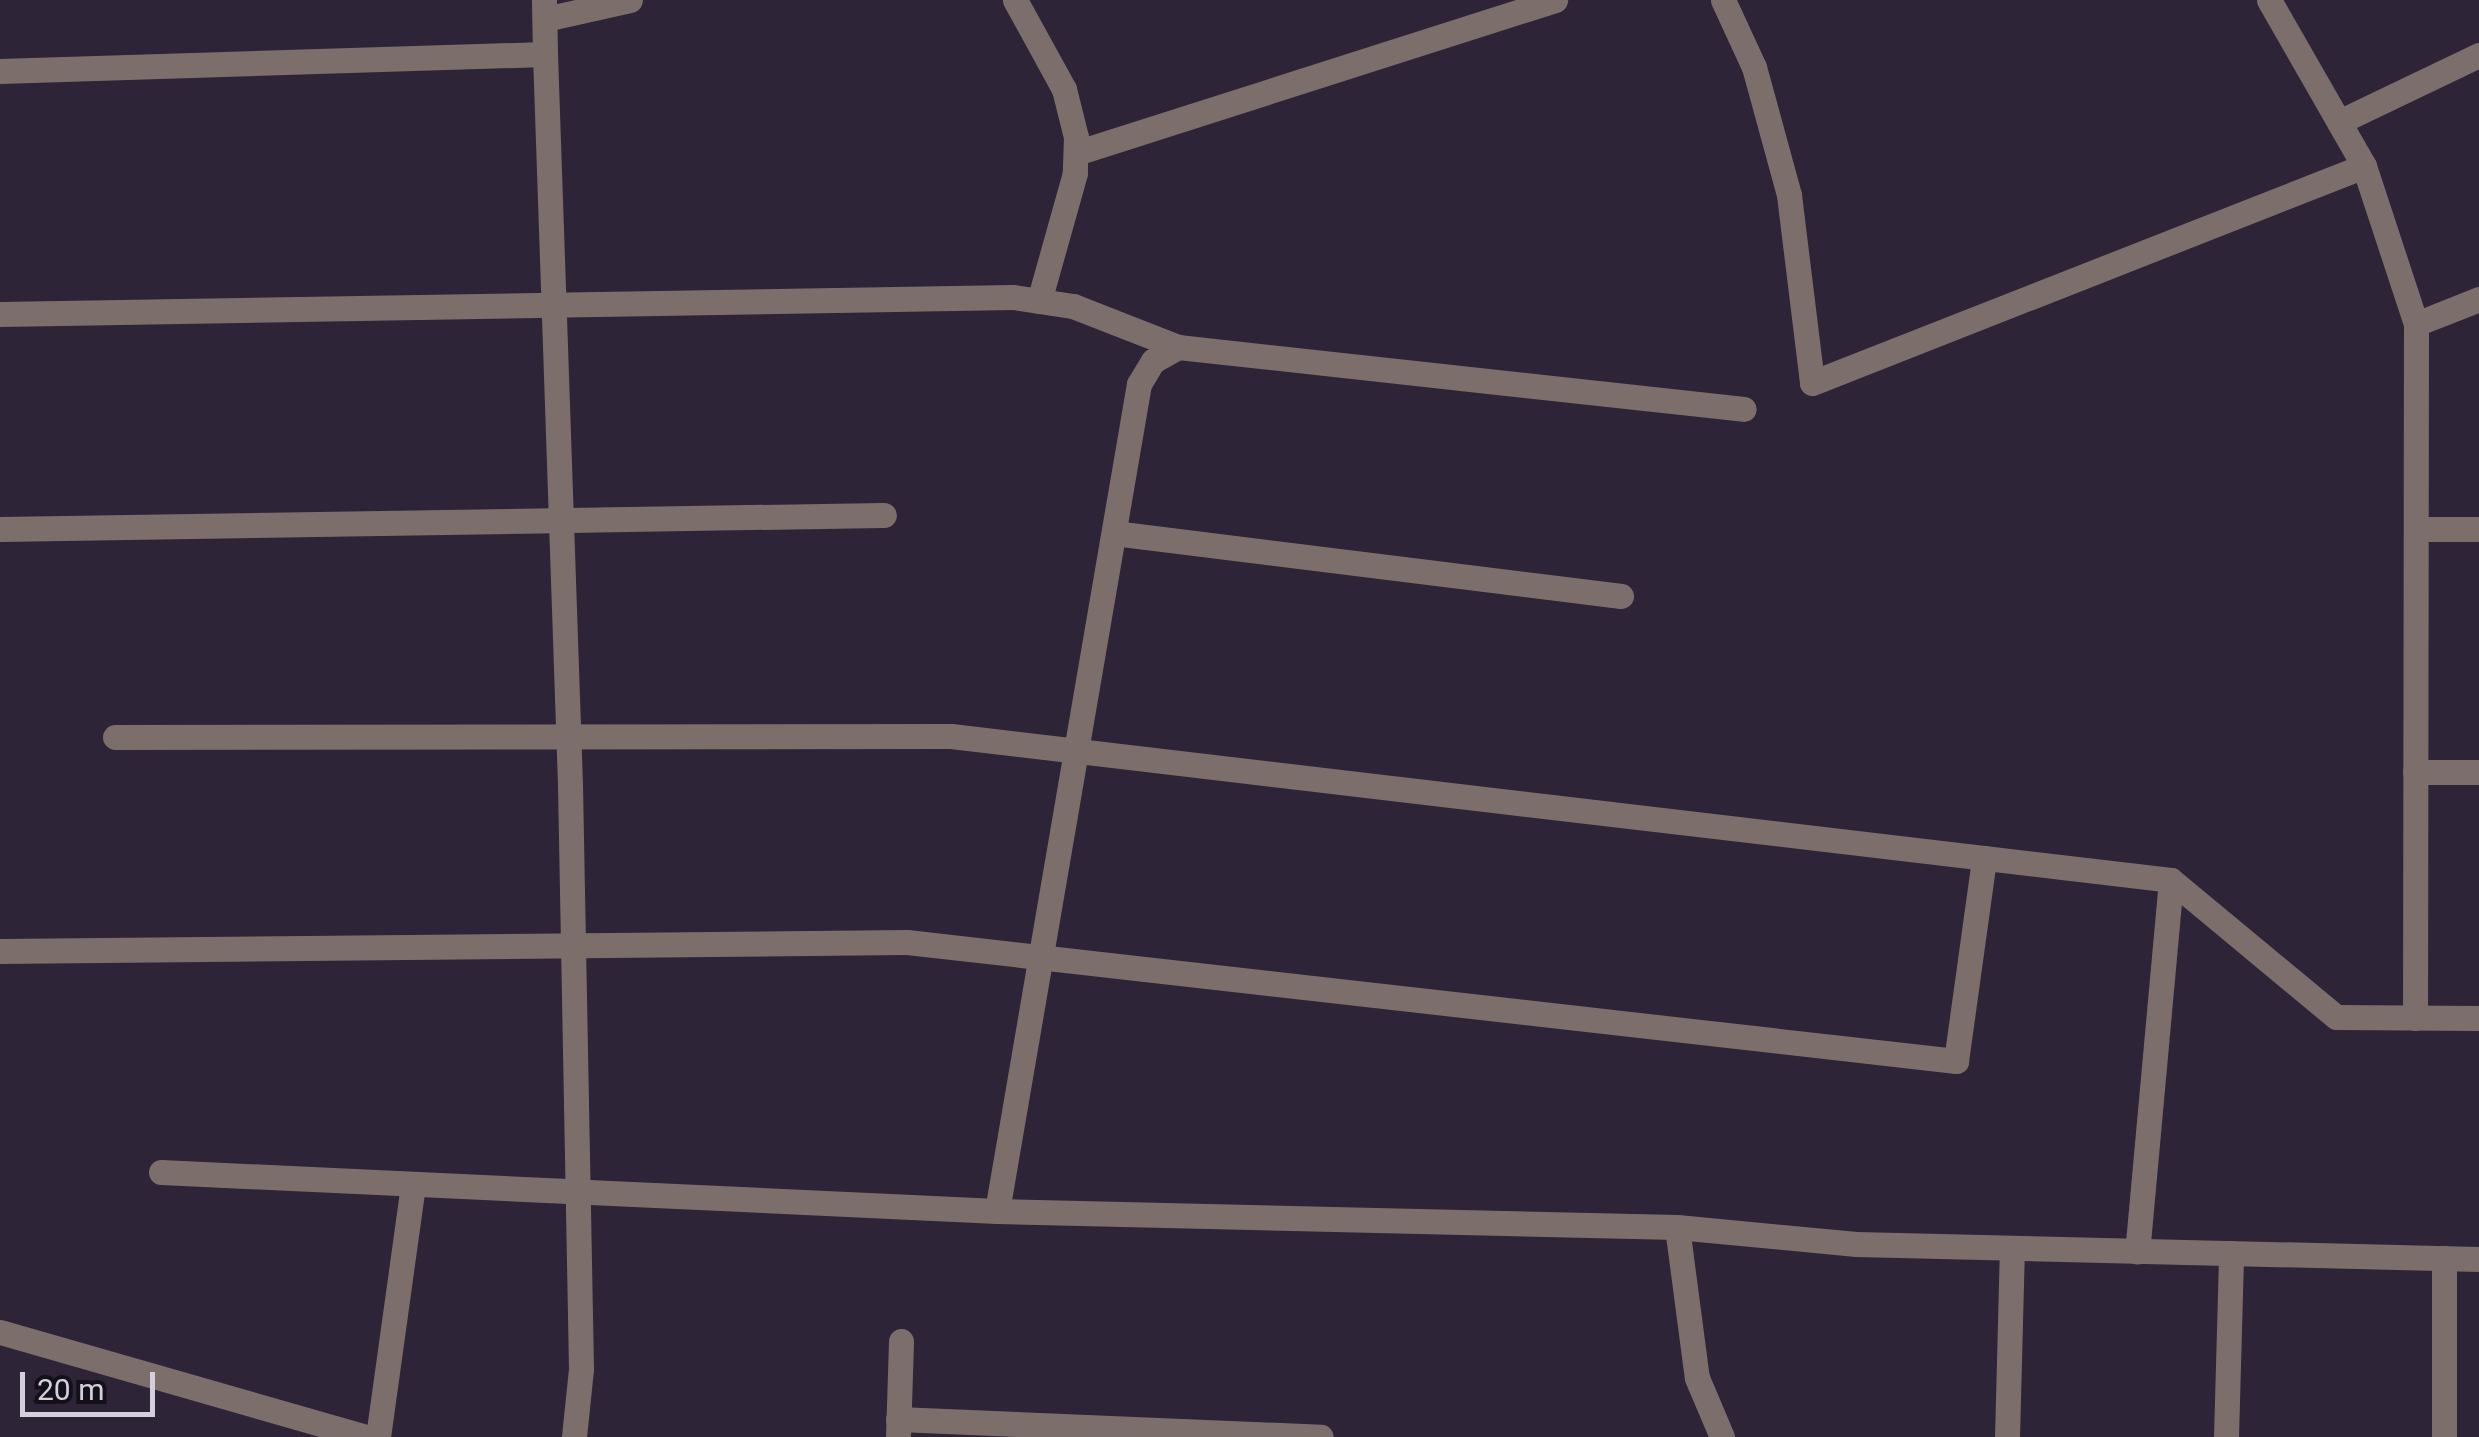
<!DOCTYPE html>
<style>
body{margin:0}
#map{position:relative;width:2479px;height:1437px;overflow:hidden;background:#2e2438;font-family:Roboto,sans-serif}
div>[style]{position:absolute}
.minor>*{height:25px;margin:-12.5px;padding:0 12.5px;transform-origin:12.5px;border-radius:12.5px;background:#7c6f6b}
span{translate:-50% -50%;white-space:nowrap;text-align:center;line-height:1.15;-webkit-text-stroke:8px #141019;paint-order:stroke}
.scale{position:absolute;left:20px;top:1372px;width:135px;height:45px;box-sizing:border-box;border:5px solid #d4cfdc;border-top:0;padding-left:12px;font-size:30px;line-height:35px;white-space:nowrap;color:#d4cfdc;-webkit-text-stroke:8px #141019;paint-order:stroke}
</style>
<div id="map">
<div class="minor">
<div style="left:1015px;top:0;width:102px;rotate:61.2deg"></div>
<div style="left:1064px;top:89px;width:49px;rotate:76deg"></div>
<div style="left:1076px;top:137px;width:36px;rotate:92deg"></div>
<div style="left:1075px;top:173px;width:133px;rotate:105.7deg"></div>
<div style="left:1723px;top:0;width:74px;rotate:65.2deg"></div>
<div style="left:1754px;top:67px;width:133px;rotate:74.7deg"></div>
<div style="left:1789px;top:195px;width:189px;rotate:83deg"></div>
<div style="left:1812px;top:383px;width:593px;rotate:-21.46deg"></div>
<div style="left:2269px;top:0;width:191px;rotate:60.2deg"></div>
<div style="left:2364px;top:166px;width:166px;rotate:71.8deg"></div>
<div style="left:2416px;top:324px;width:694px;rotate:90.08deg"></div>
<div style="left:545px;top:19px;width:87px;rotate:-12.6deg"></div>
<div style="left:545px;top:54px;width:731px;rotate:88.04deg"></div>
<div style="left:570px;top:785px;width:584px;rotate:88.92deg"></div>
<div style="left:581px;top:1369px;width:68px;rotate:95.9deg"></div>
<div style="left:0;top:71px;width:545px;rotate:-1.79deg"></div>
<div style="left:545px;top:54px;width:54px;rotate:-91.1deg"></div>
<div style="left:2339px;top:122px;width:155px;rotate:-25.6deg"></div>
<div style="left:1076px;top:153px;width:503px;rotate:-17.71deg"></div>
<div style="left:0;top:314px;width:1013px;rotate:-0.96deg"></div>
<div style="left:1013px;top:297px;width:61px;rotate:8.5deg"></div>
<div style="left:1073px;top:306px;width:113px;rotate:21.3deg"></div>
<div style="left:2416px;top:324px;width:68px;rotate:-21.6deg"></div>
<div style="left:0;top:529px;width:884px;rotate:-0.91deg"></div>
<div style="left:2416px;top:529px;width:63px"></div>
<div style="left:1114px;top:533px;width:511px;rotate:7.08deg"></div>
<div style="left:115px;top:737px;width:836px;rotate:-0.07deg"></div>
<div style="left:951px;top:736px;width:1228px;rotate:6.73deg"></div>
<div style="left:2171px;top:880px;width:373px;rotate:95.2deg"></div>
<div style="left:2415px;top:772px;width:64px"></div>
<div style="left:2171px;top:880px;width:214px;rotate:39.7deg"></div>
<div style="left:2336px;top:1017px;width:143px;rotate:0.4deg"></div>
<div style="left:0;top:951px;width:907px;rotate:-0.57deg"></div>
<div style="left:907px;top:942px;width:1056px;rotate:6.47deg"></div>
<div style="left:1956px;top:1061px;width:205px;rotate:-82.1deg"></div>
<div style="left:161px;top:1172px;width:837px;rotate:2.67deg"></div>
<div style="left:997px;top:1211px;width:680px;rotate:1.35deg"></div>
<div style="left:1677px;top:1227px;width:180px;rotate:5.4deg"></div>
<div style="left:1856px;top:1244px;width:623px;rotate:1.38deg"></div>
<div style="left:997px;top:1211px;width:839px;rotate:-80.26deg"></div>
<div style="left:1139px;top:384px;width:27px;rotate:-59deg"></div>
<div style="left:1153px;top:361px;width:29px;rotate:-29deg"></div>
<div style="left:1178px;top:347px;width:569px;rotate:6.25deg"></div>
<div style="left:1677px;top:1227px;width:152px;rotate:82.5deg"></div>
<div style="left:1697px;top:1378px;width:64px;rotate:67deg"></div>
<div style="left:0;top:1332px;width:381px;rotate:16deg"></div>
<div style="left:898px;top:1419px;width:423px;rotate:2.4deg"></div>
<div style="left:378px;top:1437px;width:254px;rotate:-82.1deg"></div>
<div style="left:898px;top:1437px;width:96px;rotate:-88.2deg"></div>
<div style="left:2007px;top:1437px;width:189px;rotate:-88.5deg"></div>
<div style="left:2226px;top:1437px;width:184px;rotate:-88.4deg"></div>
<div style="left:2444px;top:1437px;width:179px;rotate:-90deg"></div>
</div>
<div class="scale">20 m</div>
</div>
